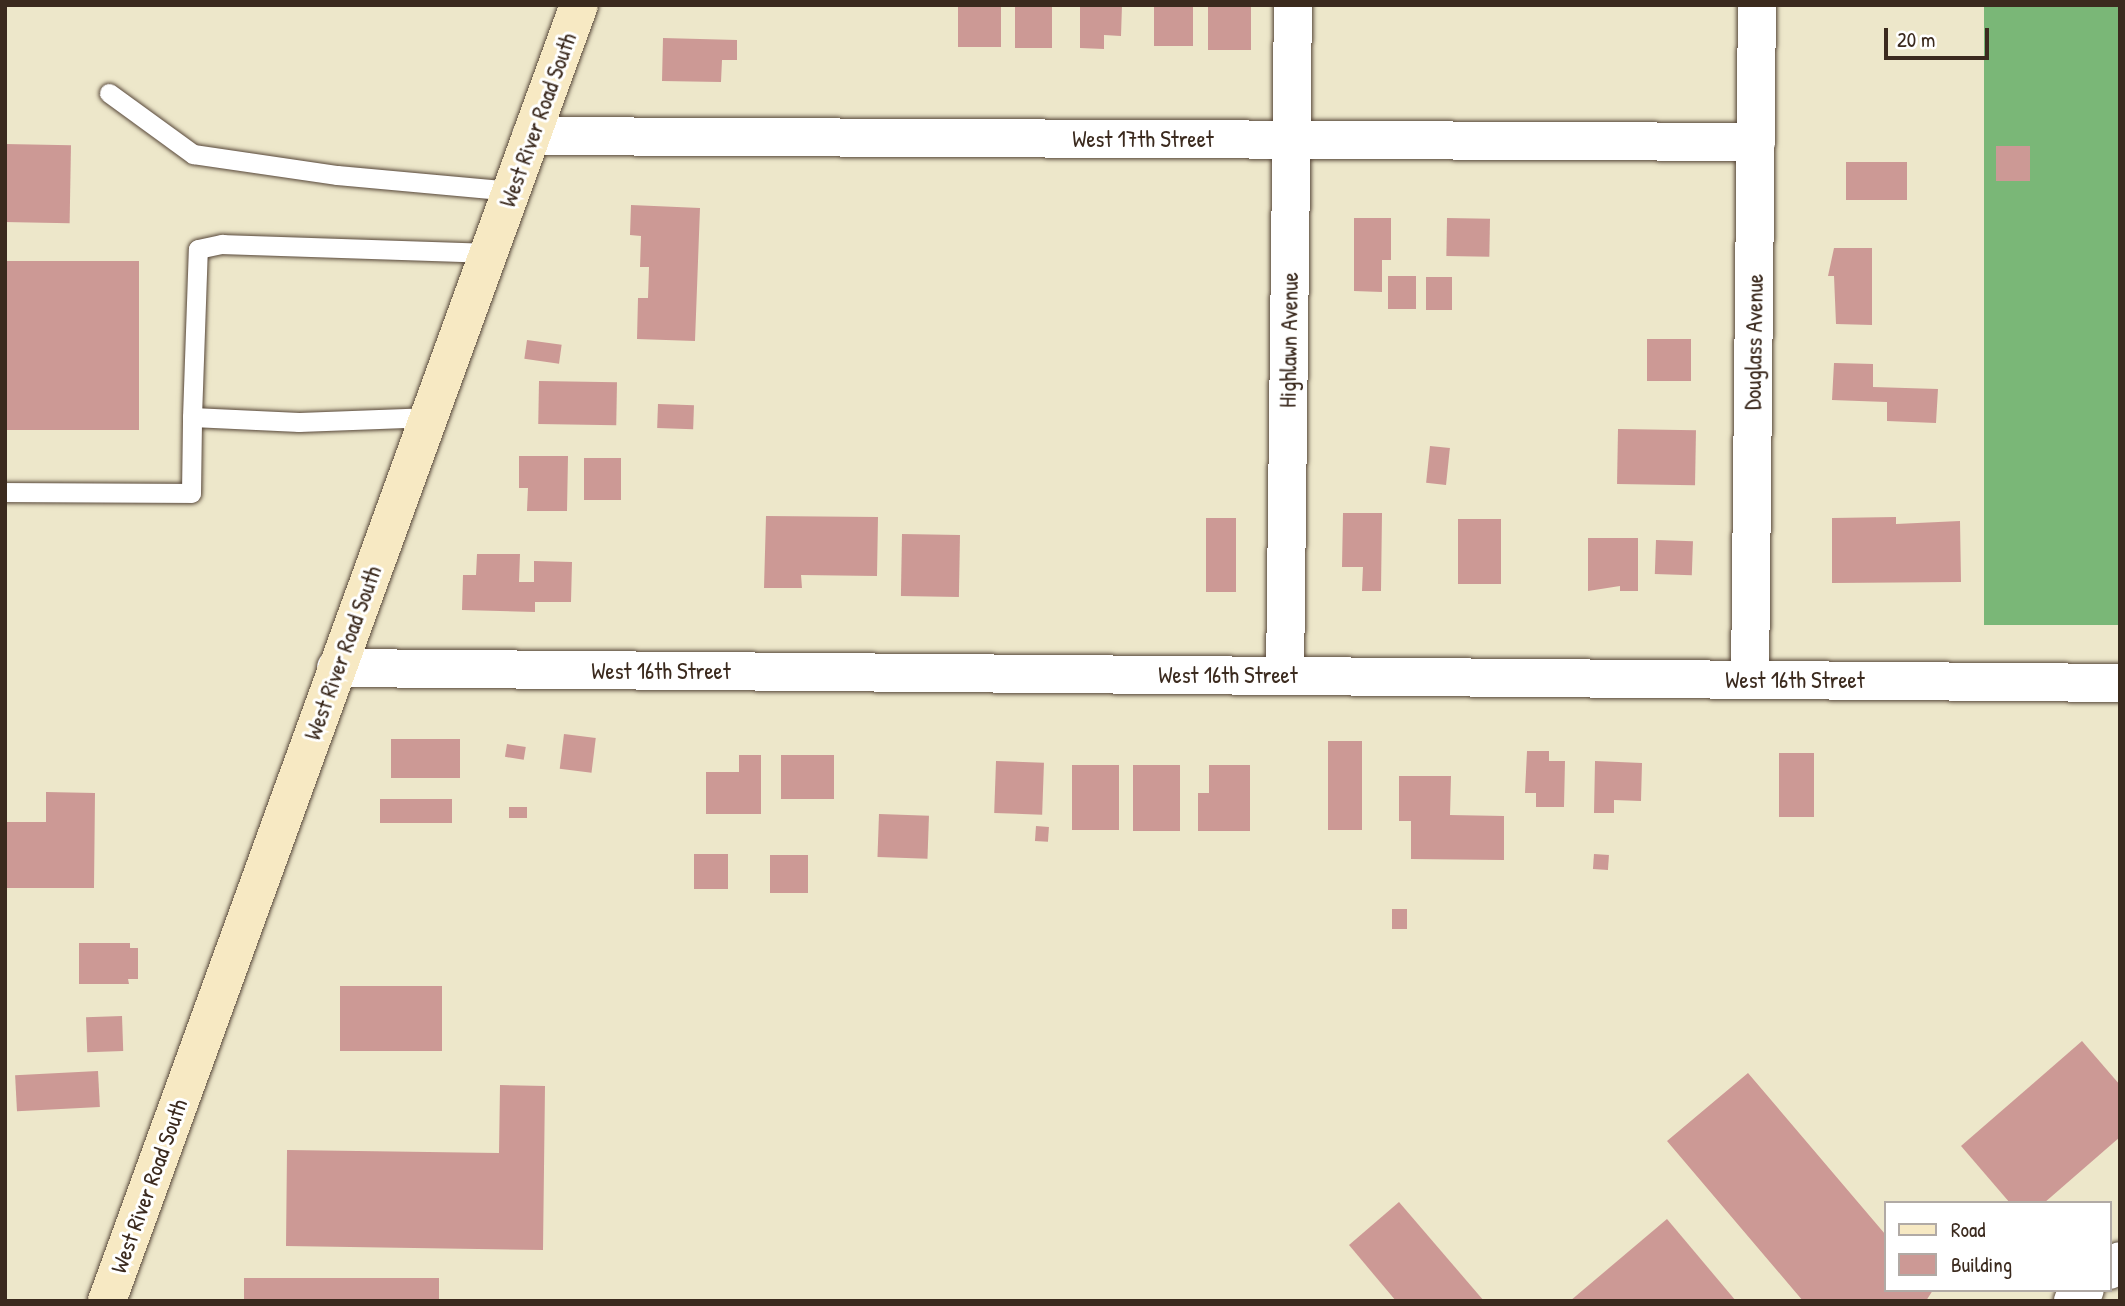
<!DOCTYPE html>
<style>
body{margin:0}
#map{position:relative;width:2125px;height:1306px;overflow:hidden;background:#ede7ca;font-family:"Patrick Hand",sans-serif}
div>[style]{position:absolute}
.forest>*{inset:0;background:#7ab777;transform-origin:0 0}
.building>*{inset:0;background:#cc9995;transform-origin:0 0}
.roads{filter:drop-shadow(0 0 2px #564638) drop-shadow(0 0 2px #564638)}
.service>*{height:19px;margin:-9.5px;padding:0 9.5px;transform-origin:9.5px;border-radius:9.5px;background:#fff}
.minor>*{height:38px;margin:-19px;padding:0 19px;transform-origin:19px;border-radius:19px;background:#fff}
.tertiary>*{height:38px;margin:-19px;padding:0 19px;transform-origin:19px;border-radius:19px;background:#fff}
.secondary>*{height:38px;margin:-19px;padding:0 19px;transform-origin:19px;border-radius:19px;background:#f7e9c3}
span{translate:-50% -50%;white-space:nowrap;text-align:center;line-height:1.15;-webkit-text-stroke:6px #fff;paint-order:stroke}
.street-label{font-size:23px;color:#3b2a1e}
.frame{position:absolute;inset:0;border:7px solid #3b2a1e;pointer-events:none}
.legend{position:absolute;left:1884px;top:1201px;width:228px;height:91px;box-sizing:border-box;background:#fff;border:2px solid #b1aaa5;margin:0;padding:9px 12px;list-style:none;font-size:21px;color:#3b2a1e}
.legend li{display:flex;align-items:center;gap:14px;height:35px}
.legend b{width:35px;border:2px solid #b1aaa5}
.scale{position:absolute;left:1884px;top:28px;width:105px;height:32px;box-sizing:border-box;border:4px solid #3b2a1e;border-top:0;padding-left:9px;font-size:21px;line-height:24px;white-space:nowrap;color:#3b2a1e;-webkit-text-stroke:5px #fff;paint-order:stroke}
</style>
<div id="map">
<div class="forest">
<div style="left:1984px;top:5px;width:136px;height:620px"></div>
</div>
<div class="building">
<div style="left:958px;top:5px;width:43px;height:42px"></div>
<div style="left:1015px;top:5px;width:37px;height:43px"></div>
<div style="clip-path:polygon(1080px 5px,1122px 5px,1121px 36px,1104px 35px,1104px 49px,1080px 48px)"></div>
<div style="left:1154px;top:5px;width:39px;height:41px"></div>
<div style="left:1208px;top:5px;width:43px;height:45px"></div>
<div style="clip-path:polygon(663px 38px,737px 40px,737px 60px,722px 60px,721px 82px,662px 81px)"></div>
<div style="left:5px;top:144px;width:66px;height:78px;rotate:1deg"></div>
<div style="left:1996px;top:146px;width:34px;height:35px"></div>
<div style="left:1846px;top:162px;width:61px;height:38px"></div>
<div style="clip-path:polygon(631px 205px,700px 208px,695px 341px,637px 339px,638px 298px,648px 298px,649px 267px,640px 267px,641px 236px,630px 235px)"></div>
<div style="clip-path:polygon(1354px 218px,1391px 218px,1391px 260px,1382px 260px,1382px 292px,1354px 291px)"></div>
<div style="left:1447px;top:218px;width:43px;height:38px;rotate:1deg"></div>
<div style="clip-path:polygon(1834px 248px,1872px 248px,1872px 325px,1836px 324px,1834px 276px,1828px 276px)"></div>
<div style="left:5px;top:261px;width:134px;height:169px"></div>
<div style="left:1388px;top:276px;width:28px;height:33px"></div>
<div style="left:1426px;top:277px;width:26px;height:33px"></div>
<div style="left:1647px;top:339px;width:44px;height:42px"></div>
<div style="left:527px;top:340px;width:35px;height:19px;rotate:8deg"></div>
<div style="clip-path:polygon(1834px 363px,1873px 364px,1873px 387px,1938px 389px,1936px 423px,1887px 421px,1887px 402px,1832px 400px)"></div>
<div style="left:539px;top:381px;width:78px;height:43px;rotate:1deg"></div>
<div style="left:658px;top:404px;width:36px;height:24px;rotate:2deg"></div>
<div style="left:1618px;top:429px;width:78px;height:55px;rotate:1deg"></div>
<div style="left:1430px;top:446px;width:20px;height:37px;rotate:6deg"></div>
<div style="clip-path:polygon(519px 456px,568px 456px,567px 511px,527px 511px,528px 488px,519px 488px)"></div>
<div style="left:584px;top:458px;width:37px;height:42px"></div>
<div style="clip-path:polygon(1343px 513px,1382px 513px,1381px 591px,1362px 591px,1363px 567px,1342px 567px)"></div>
<div style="clip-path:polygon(766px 516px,878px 517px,877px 576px,801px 575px,802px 588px,764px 588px)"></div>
<div style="clip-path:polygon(1896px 517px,1896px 524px,1960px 521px,1961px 582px,1832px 583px,1832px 518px)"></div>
<div style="left:1206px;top:518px;width:30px;height:74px"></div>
<div style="left:1458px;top:519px;width:43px;height:65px"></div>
<div style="left:902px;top:534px;width:58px;height:62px;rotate:1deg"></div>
<div style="clip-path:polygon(1588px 538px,1638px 538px,1638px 591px,1620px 591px,1620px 586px,1588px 591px)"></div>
<div style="left:1656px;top:540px;width:37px;height:34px;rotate:2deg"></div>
<div style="clip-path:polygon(477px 554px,520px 554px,519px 582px,534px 582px,534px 561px,572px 562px,571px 602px,535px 602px,535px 612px,462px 610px,463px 575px,476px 575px)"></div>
<div style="left:564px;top:734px;width:32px;height:35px;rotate:7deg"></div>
<div style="left:460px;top:739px;width:39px;height:69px;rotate:90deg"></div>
<div style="left:1328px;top:741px;width:34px;height:89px"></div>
<div style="left:507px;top:744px;width:19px;height:13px;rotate:9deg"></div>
<div style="clip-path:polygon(1527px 751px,1549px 751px,1549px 761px,1565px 761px,1564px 807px,1536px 807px,1536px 793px,1525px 793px)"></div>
<div style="left:1779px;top:753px;width:35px;height:64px"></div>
<div style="clip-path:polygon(739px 755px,761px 755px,761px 814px,706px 814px,706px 772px,739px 772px)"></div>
<div style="left:781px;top:755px;width:53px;height:44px"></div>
<div style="left:996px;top:761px;width:48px;height:52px;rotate:2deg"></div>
<div style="clip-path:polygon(1595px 761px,1642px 763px,1641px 801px,1614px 800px,1614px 813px,1594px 813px)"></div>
<div style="left:1072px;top:765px;width:47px;height:65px"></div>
<div style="left:1133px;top:765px;width:47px;height:66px"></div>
<div style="clip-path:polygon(1209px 765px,1250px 765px,1250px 831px,1198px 831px,1198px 793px,1209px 793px)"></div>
<div style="clip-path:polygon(1399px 776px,1451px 776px,1450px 815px,1504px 816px,1504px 860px,1411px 859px,1411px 821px,1399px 821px)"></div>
<div style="clip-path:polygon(46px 792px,95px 793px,94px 888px,5px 888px,5px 822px,46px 822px)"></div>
<div style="left:380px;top:799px;width:72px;height:24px"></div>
<div style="left:509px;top:807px;width:18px;height:11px"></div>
<div style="left:879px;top:814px;width:50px;height:43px;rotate:2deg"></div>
<div style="left:1036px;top:826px;width:13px;height:15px;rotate:4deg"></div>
<div style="left:694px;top:854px;width:34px;height:35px"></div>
<div style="left:1594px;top:854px;width:15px;height:15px;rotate:4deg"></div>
<div style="left:770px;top:855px;width:38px;height:38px"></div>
<div style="left:1392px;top:909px;width:15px;height:20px"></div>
<div style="clip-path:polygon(79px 943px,130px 943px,130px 948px,138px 948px,138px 979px,128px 979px,129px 984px,79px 984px)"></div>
<div style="left:340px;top:986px;width:102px;height:65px"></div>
<div style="left:122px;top:1016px;width:35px;height:36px;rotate:88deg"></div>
<div style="clip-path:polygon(2082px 1041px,2120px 1085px,2120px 1137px,2044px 1203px,2010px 1203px,1961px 1146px)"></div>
<div style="left:98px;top:1071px;width:36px;height:83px;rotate:87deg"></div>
<div style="clip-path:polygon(1748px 1073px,1885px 1234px,1885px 1290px,1933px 1290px,1926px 1301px,1803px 1301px,1667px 1141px)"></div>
<div style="clip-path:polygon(500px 1085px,545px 1086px,543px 1250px,286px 1246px,287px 1150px,499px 1153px)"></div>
<div style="clip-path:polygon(1399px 1202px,1484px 1301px,1396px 1301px,1349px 1245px)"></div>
<div style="clip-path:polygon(1667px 1219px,1736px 1301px,1570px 1301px)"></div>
<div style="left:244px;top:1278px;width:195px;height:23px"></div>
</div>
<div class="roads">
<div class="service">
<div style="left:109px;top:93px;width:104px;rotate:36deg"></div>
<div style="left:193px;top:154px;width:146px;rotate:8.3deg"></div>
<div style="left:337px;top:175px;width:176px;rotate:5.2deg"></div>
<div style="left:192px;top:417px;width:168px;rotate:-88deg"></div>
<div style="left:198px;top:249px;width:25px;rotate:-12deg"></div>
<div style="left:222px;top:244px;width:268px;rotate:1.9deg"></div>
<div style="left:5px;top:492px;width:186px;rotate:0.3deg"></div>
<div style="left:191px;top:493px;width:76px;rotate:-89.2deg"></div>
<div style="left:192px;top:417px;width:107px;rotate:2.7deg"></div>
<div style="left:299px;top:422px;width:133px;rotate:-2.2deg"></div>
</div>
<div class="minor">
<div style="left:531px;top:136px;width:1225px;rotate:0.28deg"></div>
<div style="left:336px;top:668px;width:1784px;rotate:0.48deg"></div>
<div style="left:1285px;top:676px;width:671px;rotate:-89.32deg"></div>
<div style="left:1750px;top:680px;width:675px;rotate:-89.41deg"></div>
</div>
<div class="tertiary">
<div style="left:2109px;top:1270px;width:14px;rotate:-39deg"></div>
<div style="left:2073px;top:1301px;width:16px;rotate:-43deg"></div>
</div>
<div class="secondary">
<div style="left:107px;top:1301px;width:1379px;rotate:-69.99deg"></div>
</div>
</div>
<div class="street-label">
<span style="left:538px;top:120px;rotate:-70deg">West River Road South</span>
<span style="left:1143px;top:139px">West 17th Street</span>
<span style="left:1289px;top:340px;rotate:-89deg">Highlawn Avenue</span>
<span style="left:1754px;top:342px;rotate:-89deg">Douglass Avenue</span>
<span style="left:343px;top:653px;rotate:-70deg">West River Road South</span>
<span style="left:661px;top:671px">West 16th Street</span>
<span style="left:1228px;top:675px">West 16th Street</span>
<span style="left:1795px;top:680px">West 16th Street</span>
<span style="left:149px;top:1186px;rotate:-70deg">West River Road South</span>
</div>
<div class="frame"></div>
<ul class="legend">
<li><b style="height:9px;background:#f7e9c3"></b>Road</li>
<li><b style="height:19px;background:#cc9995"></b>Building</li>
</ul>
<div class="scale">20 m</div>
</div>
